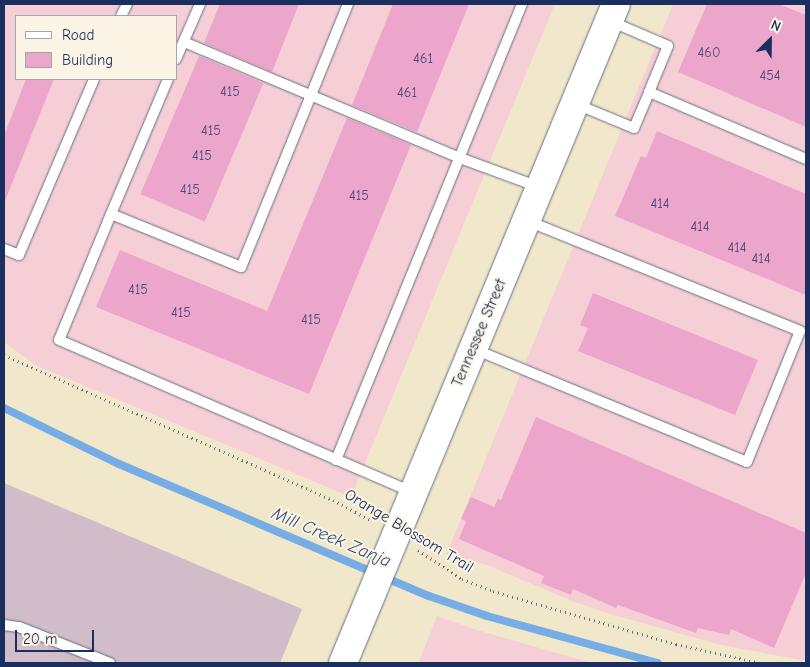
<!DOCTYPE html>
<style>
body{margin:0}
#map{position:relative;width:810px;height:667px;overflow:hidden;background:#f1e8cb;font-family:"Comic Neue",sans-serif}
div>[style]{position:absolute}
.built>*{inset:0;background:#f6cfd6}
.industrial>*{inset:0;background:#d1bdc9}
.stream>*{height:8px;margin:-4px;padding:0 4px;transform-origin:4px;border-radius:4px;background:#75ade4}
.building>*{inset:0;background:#eca5cb;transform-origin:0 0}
.path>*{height:3px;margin-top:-1.5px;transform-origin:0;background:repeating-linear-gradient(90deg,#667084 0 1px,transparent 0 5px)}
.roads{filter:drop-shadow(0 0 1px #667084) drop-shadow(0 0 1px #667084)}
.lane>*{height:10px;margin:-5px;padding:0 5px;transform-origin:5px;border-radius:5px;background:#fff}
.secondary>*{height:28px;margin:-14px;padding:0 14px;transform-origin:14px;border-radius:14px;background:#fff}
span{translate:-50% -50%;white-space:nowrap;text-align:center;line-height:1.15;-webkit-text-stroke:4px #fcf5e5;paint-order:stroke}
.number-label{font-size:14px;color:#4f4c79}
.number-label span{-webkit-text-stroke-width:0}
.street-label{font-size:16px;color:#1b2f5e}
.water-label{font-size:18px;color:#365586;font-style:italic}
.frame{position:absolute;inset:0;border:5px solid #1b2f5e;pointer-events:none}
.legend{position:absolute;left:15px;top:15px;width:162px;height:65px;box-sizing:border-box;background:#fcf5e5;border:1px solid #a2a6af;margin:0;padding:6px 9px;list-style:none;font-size:15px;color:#1b2f5e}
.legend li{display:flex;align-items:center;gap:10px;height:25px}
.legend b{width:25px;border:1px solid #a2a6af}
.north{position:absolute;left:745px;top:15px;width:50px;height:50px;-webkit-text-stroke:4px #fcf5e5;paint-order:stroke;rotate:23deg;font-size:14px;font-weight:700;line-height:20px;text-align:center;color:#1b2f5e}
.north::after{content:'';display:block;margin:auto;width:18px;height:22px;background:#1b2f5e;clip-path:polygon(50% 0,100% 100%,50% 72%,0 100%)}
.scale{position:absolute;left:15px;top:630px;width:79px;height:22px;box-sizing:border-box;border:2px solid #1b2f5e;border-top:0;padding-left:6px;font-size:15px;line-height:18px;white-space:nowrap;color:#1b2f5e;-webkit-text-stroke:4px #fcf5e5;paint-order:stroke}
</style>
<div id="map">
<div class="built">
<div style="clip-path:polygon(evenodd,4px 4px,555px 4px,351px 497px,37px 366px,4px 342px,4px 4px,16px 16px,176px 16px,176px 79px,16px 79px,16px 16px)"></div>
<div style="clip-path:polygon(673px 4px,806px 4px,806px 661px,721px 645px,610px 614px,572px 601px,487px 565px,446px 555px)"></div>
<div style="clip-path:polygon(437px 616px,477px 630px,592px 663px,425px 663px,419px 661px)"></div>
</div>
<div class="industrial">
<div style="clip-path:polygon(4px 483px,302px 609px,280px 663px,4px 663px)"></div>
</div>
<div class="stream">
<div style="left:4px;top:408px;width:128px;rotate:26deg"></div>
<div style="left:119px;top:464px;width:337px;rotate:23.1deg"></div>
<div style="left:429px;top:596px;width:61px;rotate:19deg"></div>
<div style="left:487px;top:616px;width:177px;rotate:15.4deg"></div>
</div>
<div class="building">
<div style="clip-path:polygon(220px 4px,299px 4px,272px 72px,204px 43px)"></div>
<div style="clip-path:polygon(393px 4px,469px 4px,417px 132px,352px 105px)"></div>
<div style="clip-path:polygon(707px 4px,779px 4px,806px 15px,806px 127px,678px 72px)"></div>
<div style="left:199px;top:56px;width:70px;height:150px;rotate:23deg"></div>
<div style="clip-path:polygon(26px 79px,54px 79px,5px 201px,4px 136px)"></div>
<div style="clip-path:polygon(347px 118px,411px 145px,309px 394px,96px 307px,120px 250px,267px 311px)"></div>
<div style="clip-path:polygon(657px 131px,806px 194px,806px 295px,615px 216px,641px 156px,646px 158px)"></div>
<div style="clip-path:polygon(593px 293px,758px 360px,735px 415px,578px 351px,588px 328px,580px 325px)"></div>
<div style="clip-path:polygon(536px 417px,806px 533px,806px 573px,774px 648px,731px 629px,729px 635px,698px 628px,696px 633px,618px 605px,616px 608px,573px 589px,571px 595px,541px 583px,544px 576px,459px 539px,466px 521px,461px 519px,471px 497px,494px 507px,498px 499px,501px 500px)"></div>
</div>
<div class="path">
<div style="left:4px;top:355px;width:360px;rotate:23.8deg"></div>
<div style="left:333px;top:500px;width:44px;rotate:28.3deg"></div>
<div style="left:418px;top:550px;width:53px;rotate:33.4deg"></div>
<div style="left:462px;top:579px;width:33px;rotate:21deg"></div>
<div style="left:493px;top:591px;width:191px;rotate:16.2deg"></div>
<div style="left:676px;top:644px;width:86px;rotate:12.7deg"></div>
</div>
<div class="roads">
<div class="lane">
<div style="left:348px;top:4px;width:284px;rotate:112.1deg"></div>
<div style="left:241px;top:267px;width:140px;rotate:-157.8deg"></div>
<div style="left:111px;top:214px;width:136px;rotate:112.4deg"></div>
<div style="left:59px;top:340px;width:384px;rotate:23.3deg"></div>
<div style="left:121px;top:16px;width:13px;rotate:-63deg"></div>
<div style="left:610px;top:21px;width:63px;rotate:23.3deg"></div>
<div style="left:668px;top:46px;width:50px;rotate:112.4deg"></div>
<div style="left:649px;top:92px;width:171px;rotate:23.1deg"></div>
<div style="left:184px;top:42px;width:299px;rotate:22.8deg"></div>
<div style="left:460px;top:158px;width:84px;rotate:20.2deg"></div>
<div style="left:176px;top:59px;width:60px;rotate:-66.4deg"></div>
<div style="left:576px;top:104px;width:63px;rotate:22.5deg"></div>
<div style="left:634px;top:128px;width:39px;rotate:-67deg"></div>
<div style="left:111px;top:214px;width:147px;rotate:-67.1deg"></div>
<div style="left:4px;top:249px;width:16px;rotate:22deg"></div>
<div style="left:19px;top:255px;width:191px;rotate:-66.9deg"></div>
<div style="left:474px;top:349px;width:295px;rotate:22.5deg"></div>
<div style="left:747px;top:462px;width:141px;rotate:-68deg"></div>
<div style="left:800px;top:331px;width:293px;rotate:-158deg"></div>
<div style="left:336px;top:460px;width:492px;rotate:-67.8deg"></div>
<div style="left:4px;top:625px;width:15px;rotate:8deg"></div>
<div style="left:19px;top:627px;width:98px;rotate:21.6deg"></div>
</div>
<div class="secondary">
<div style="left:343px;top:663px;width:713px;rotate:-67.5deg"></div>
</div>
</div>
<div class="number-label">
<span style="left:709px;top:53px">460</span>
<span style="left:423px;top:59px">461</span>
<span style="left:770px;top:76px">454</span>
<span style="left:230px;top:92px">415</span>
<span style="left:407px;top:93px">461</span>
<span style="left:211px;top:131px">415</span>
<span style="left:202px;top:156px">415</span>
<span style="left:190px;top:190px">415</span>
<span style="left:359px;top:196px">415</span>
<span style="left:660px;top:204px">414</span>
<span style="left:700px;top:227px">414</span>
<span style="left:737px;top:248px">414</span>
<span style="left:761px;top:259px">414</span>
<span style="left:138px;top:290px">415</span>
<span style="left:181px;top:313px">415</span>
<span style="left:311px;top:320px">415</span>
</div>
<div class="street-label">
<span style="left:479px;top:333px;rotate:-67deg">Tennessee Street</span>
<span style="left:409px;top:531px;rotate:31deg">Orange Blossom Trail</span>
</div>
<div class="water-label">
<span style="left:331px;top:538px;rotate:23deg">Mill Creek Zanja</span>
</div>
<div class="frame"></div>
<ul class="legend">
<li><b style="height:6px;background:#fff"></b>Road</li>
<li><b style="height:14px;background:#eca5cb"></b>Building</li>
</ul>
<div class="north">N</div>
<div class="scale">20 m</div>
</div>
